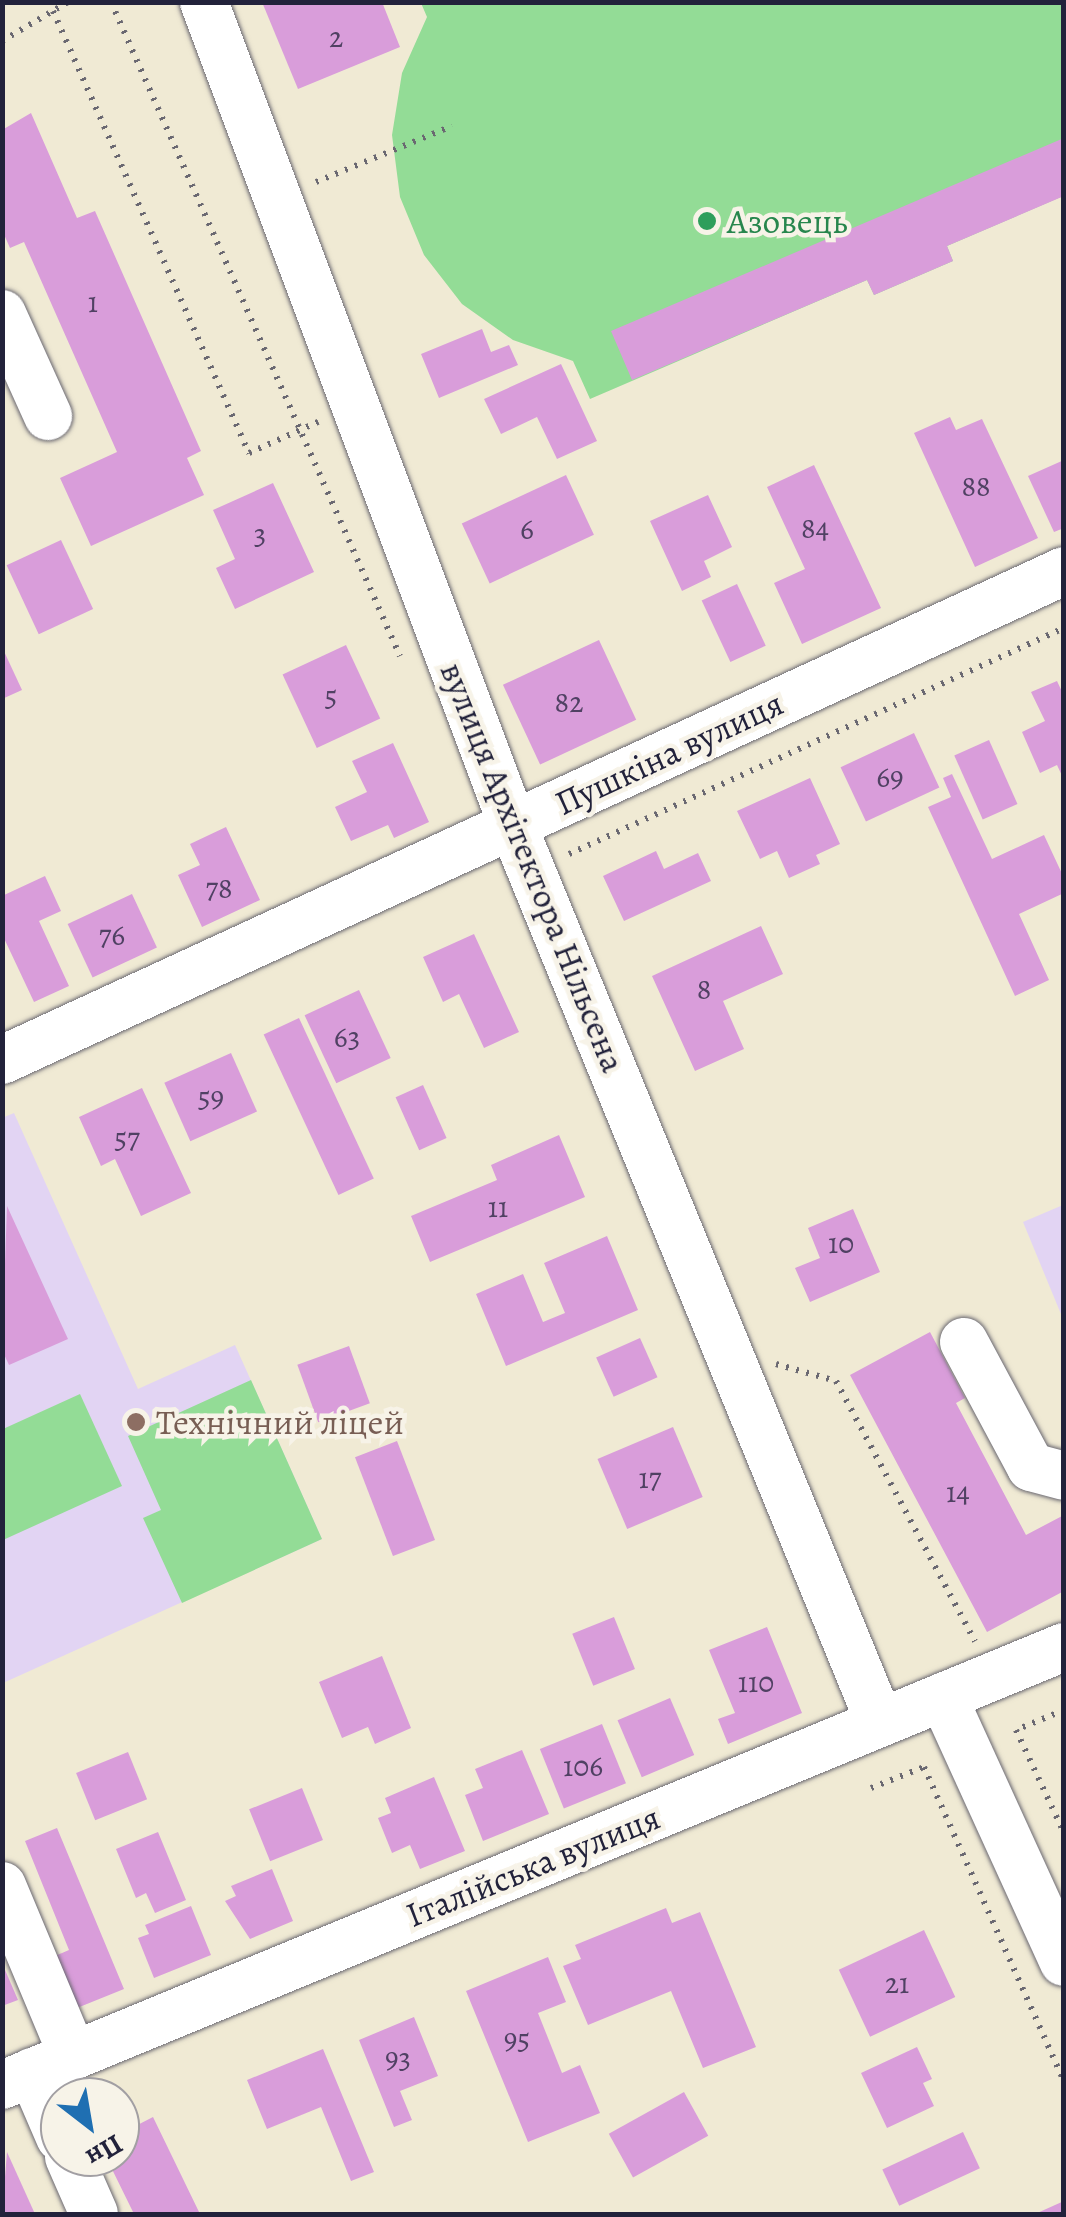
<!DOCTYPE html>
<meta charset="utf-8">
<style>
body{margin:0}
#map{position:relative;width:1066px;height:2217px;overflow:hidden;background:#f0ead4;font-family:Alegreya,serif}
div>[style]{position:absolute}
.built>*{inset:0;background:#e2d4f3}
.green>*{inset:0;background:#93dc96}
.building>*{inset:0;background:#d99dda;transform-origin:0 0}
.path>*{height:6px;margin-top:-3px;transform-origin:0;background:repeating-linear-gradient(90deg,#6a6871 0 2.5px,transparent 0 10.5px)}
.roads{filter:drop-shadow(0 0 2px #6a6871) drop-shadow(0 0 2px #6a6871)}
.minor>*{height:48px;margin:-24px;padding:0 24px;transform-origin:24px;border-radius:24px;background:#fff}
.dots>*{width:28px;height:28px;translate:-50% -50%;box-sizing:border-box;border:5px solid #f7f3e8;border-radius:50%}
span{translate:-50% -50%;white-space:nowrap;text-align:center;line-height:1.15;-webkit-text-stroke:9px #f7f3e8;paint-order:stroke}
.number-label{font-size:30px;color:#504163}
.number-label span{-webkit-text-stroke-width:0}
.leisure-label{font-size:35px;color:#27864d}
.left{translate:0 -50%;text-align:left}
.street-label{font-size:35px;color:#22223b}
.education-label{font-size:35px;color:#785e54}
.frame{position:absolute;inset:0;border:5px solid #22223b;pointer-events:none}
.north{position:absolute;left:40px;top:2077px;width:100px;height:100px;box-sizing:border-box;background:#f7f3e8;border:2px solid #a29fa3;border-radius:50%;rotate:149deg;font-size:28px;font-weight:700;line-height:40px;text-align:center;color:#22223b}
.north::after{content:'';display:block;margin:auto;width:35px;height:45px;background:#1f6fb2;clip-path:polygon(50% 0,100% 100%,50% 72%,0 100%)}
</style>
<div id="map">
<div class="built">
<div style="clip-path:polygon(14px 1113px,138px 1389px,235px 1345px,322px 1539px,3px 1683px,2px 1118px)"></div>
<div style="clip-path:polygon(1063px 1205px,1063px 1319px,1023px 1222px)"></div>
</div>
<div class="green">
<div style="clip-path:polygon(421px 3px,1063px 3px,1063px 196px,947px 246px,953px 261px,874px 295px,867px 280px,590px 399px,573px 361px,513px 340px,462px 304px,424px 255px,400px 197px,392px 135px,402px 73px,427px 17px)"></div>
<div style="clip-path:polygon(251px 1380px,322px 1539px,182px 1603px,143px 1518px,161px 1510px,128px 1436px)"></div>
<div style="clip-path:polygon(80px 1394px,122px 1486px,3px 1540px,3px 1429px)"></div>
</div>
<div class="building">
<div style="clip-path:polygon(262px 2px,382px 2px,400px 47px,298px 89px)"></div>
<div style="clip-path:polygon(31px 113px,77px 218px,95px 211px,201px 451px,187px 458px,204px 495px,91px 546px,60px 478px,117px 452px,24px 242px,10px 248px,2px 230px,2px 130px)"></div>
<div style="clip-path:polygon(1064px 138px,1064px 196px,947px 246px,953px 261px,874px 295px,867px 280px,632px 380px,611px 331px)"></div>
<div style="clip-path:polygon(482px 329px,491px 352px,509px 345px,518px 365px,439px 398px,421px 354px)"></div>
<div style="clip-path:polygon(561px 364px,597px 441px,557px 459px,537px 417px,501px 434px,484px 399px)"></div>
<div style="clip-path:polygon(950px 417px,956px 430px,982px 419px,1038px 538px,975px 567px,914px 433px)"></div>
<div style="clip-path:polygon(1064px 460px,1064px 528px,1054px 532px,1028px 476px)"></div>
<div style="clip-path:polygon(814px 465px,881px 608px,802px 644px,774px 583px,805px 569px,767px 487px)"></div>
<div style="left:566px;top:475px;width:66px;height:115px;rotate:65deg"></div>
<div style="clip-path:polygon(273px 483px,314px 572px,235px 609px,216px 568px,235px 559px,213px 510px)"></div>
<div style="clip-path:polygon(708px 495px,732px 547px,704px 561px,711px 577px,682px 591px,650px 521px)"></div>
<div style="left:61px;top:540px;width:76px;height:60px;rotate:65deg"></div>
<div style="left:737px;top:584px;width:68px;height:39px;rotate:65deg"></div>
<div style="left:599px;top:640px;width:88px;height:106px;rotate:65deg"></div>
<div style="left:346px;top:645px;width:81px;height:70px;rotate:65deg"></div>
<div style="clip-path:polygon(2px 647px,22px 690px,2px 699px)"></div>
<div style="clip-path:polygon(1057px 681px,1064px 696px,1064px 780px,1057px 765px,1040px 773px,1022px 732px,1045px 721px,1031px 692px)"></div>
<div style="left:914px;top:733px;width:60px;height:81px;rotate:65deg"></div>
<div style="left:989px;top:740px;width:70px;height:38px;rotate:66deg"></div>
<div style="clip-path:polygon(393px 743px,429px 822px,394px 838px,388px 825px,351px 841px,335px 807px,367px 792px,352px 761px)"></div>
<div style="clip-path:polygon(952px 774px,992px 859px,1044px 835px,1064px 878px,1064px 893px,1019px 914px,1049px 980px,1015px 996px,928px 807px,951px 797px,943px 778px)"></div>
<div style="clip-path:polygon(810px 778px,840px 844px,816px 855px,820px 864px,789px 878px,777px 851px,760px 859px,737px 811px)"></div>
<div style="clip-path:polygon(226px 827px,260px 900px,202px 927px,178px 875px,200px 865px,190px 844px)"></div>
<div style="clip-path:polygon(656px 851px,664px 869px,698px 853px,711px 881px,624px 921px,603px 876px)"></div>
<div style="clip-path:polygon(45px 876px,61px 911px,39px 921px,69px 986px,34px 1002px,2px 934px,2px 896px)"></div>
<div style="left:132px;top:894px;width:59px;height:71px;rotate:65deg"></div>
<div style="clip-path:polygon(761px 926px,783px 974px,723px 1001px,744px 1049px,695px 1071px,652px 976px)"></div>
<div style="clip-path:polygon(474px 934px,519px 1032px,484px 1048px,459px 994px,443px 1002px,423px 957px)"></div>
<div style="left:359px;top:990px;width:75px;height:60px;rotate:65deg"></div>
<div style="left:299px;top:1018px;width:177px;height:39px;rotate:65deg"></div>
<div style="left:231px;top:1053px;width:64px;height:73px;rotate:66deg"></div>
<div style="left:423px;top:1085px;width:58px;height:30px;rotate:66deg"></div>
<div style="clip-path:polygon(142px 1088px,191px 1193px,141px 1216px,115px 1159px,101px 1166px,79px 1117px)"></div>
<div style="clip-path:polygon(559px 1135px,585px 1197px,430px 1262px,411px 1216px,497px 1180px,491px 1165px)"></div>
<div style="clip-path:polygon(7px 1206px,68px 1339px,9px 1365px,2px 1350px)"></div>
<div style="clip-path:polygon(853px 1209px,880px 1272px,810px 1302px,795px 1268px,820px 1258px,808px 1228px)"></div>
<div style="clip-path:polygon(607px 1236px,638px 1310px,506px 1366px,476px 1294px,523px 1274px,543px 1322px,565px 1313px,544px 1263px)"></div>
<div style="clip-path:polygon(930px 1332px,965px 1398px,956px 1403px,1026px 1535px,1064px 1515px,1064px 1591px,987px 1632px,850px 1375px)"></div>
<div style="left:640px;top:1338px;width:43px;height:48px;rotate:66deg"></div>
<div style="left:349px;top:1346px;width:61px;height:55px;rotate:70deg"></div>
<div style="left:673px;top:1427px;width:76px;height:82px;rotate:67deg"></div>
<div style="left:397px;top:1441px;width:106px;height:45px;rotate:69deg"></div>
<div style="left:614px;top:1617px;width:56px;height:45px;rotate:68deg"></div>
<div style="clip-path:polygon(767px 1627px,802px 1713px,728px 1744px,718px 1719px,735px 1713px,709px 1650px)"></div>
<div style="clip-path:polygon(382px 1656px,411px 1728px,375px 1744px,368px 1727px,342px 1738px,319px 1682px)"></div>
<div style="left:670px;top:1698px;width:62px;height:57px;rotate:67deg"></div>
<div style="left:602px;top:1724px;width:64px;height:67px;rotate:68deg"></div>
<div style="clip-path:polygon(522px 1750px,549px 1814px,483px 1841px,465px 1795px,483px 1788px,475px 1769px)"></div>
<div style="left:128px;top:1752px;width:51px;height:56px;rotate:68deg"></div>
<div style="clip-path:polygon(434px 1777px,465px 1851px,420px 1869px,410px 1845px,392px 1853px,378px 1818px,391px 1813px,385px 1798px)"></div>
<div style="left:302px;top:1788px;width:56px;height:57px;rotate:68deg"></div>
<div style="clip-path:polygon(57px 1828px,124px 1989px,77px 2008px,55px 1956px,69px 1950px,25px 1841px)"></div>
<div style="clip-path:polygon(158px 1832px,186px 1900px,155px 1913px,146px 1893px,136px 1898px,116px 1849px)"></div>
<div style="clip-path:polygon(272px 1869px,293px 1921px,250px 1939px,225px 1901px,236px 1896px,231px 1886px)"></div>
<div style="clip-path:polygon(191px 1906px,211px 1955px,154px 1978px,138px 1938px,149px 1934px,145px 1925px)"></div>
<div style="clip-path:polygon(666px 1908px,672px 1923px,700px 1912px,756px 2047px,703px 2068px,671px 1991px,588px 2025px,563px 1966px,581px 1959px,575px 1945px)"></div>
<div style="left:924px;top:1930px;width:74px;height:94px;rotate:65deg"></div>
<div style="clip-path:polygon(548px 1957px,566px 2002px,538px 2013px,562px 2073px,580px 2065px,600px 2113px,528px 2142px,466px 1991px)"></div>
<div style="clip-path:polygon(2px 1963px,18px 2000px,2px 2006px)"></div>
<div style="clip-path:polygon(414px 2017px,438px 2076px,400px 2091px,412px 2120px,394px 2127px,359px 2040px)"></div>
<div style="clip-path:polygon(917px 2047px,932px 2079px,923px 2083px,934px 2106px,887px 2128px,861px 2073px)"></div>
<div style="clip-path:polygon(323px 2049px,374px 2172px,351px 2181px,321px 2107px,267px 2129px,247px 2080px)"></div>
<div style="left:684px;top:2092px;width:50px;height:86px;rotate:61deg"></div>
<div style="clip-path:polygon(153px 2117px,200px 2214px,134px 2214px,106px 2157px,120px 2157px,120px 2134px)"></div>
<div style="left:963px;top:2132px;width:40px;height:89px;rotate:65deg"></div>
<div style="clip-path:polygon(7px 2152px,35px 2214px,2px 2214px)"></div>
<div style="clip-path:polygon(1064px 2201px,1064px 2214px,1035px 2214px)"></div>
</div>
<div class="path">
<div style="left:111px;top:2px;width:715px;rotate:66.16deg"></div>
<div style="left:53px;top:11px;width:484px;rotate:66.1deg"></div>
<div style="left:249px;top:453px;width:76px;rotate:-24.2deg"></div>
<div style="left:2px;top:41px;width:77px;rotate:-30.6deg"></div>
<div style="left:316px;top:182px;width:147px;rotate:-22.4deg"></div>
<div style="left:569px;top:854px;width:544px;rotate:-24.54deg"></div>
<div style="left:776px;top:1364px;width:62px;rotate:15.8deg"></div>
<div style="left:836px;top:1381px;width:295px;rotate:61.9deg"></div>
<div style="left:1064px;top:1710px;width:52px;rotate:157.4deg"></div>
<div style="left:1016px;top:1730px;width:114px;rotate:65deg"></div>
<div style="left:871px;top:1788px;width:57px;rotate:-21.6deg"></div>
<div style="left:924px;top:1767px;width:344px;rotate:66deg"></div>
</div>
<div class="roads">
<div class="minor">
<div style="left:204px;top:2px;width:880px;rotate:69.44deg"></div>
<div style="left:513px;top:826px;width:969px;rotate:67.75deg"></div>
<div style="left:2px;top:314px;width:112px;rotate:65.7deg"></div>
<div style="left:2px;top:1060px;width:1169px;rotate:-24.72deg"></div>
<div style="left:964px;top:1342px;width:142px;rotate:61.8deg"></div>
<div style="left:1031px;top:1467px;width:34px;rotate:15deg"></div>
<div style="left:943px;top:1697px;width:291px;rotate:65.5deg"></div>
<div style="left:2px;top:1886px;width:184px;rotate:67.3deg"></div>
<div style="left:32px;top:2072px;width:71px;rotate:66.7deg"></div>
<div style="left:2px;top:2085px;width:1149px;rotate:-22.41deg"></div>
<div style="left:69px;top:2157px;width:62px;rotate:66.3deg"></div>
</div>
</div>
<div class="dots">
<div style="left:707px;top:221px;background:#2e9e5b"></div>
<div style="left:136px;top:1422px;background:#8d6e63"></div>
</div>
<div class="number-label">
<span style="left:336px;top:37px">2</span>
<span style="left:93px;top:302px">1</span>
<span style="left:976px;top:486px">88</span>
<span style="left:815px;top:528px">84</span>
<span style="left:527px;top:529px">6</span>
<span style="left:260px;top:534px">3</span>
<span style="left:331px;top:696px">5</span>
<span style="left:569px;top:702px">82</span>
<span style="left:890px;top:777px">69</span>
<span style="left:219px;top:888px">78</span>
<span style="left:112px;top:935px">76</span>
<span style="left:704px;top:989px">8</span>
<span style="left:347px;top:1037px">63</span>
<span style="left:211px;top:1097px">59</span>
<span style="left:127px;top:1138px">57</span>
<span style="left:498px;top:1207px">11</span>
<span style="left:841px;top:1243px">10</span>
<span style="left:650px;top:1478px">17</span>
<span style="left:958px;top:1492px">14</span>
<span style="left:756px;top:1682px">110</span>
<span style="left:583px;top:1766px">106</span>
<span style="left:897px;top:1983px">21</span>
<span style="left:517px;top:2039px">95</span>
<span style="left:398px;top:2058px">93</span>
</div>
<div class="leisure-label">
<span class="left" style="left:727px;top:221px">Азовець</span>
</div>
<div class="street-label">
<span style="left:669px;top:753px;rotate:-25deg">Пушкіна вулиця</span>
<span style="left:533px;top:867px;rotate:68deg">вулиця Архітектора Нільсена</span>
<span style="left:533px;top:1866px;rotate:-22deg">Італійська вулиця</span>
</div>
<div class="education-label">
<span class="left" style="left:156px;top:1422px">Технічний ліцей</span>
</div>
<div class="frame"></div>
<div class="north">Пн</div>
</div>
